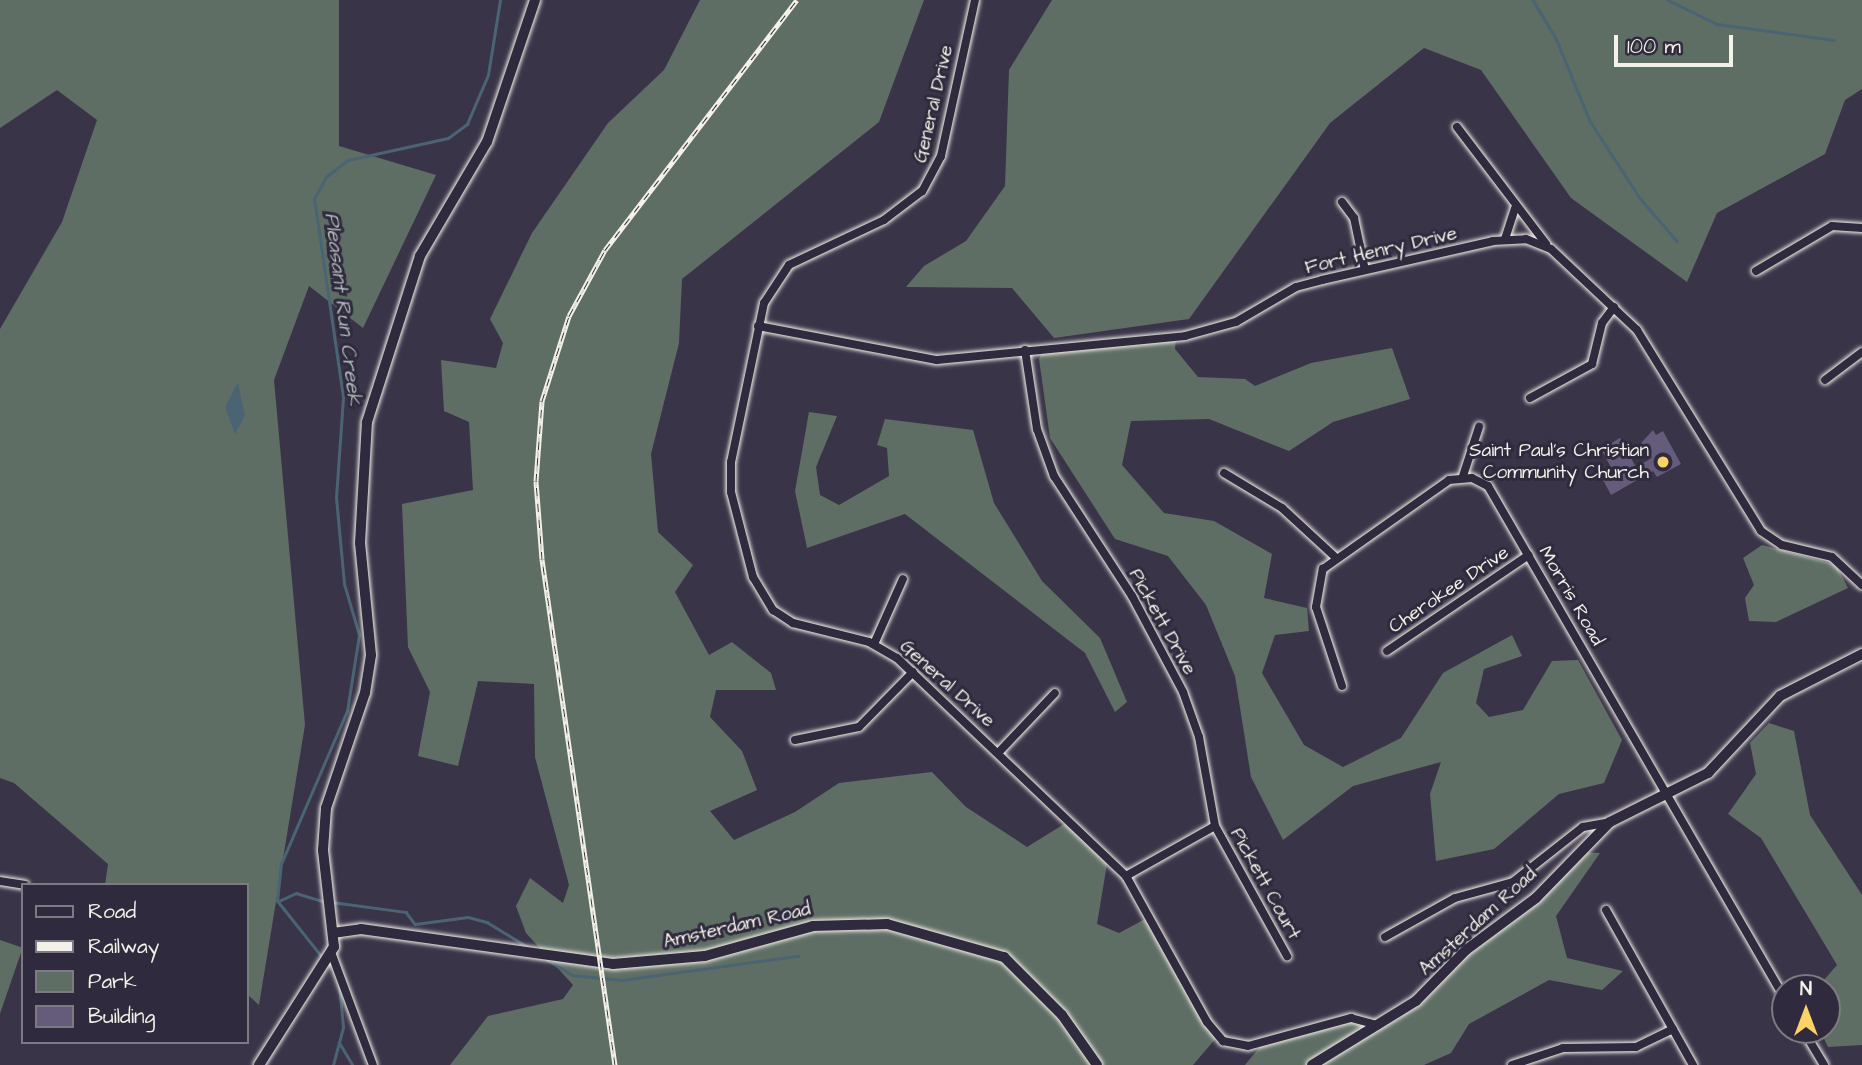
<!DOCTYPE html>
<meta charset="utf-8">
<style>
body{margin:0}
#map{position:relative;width:1862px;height:1065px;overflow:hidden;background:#3a3449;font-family:"Architects Daughter",sans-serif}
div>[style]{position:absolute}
.green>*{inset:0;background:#5f6e65;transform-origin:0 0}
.water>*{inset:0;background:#4b6474}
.stream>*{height:2.5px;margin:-1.25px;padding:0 1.25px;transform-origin:1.25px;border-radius:1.25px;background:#4b6474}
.building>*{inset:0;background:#645c7a}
.roads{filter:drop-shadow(0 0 2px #f4f1e8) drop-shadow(0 0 2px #f4f1e8)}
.minor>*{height:8px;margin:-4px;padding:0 4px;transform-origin:4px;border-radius:4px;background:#2f2a3d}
.tertiary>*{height:10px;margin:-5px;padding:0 5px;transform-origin:5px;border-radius:5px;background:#2f2a3d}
.rail>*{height:5px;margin-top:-2.5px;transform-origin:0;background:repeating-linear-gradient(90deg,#2f2a3d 0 8px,#f4f1e8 0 16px);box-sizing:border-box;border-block:2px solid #f4f1e8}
.dots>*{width:19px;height:19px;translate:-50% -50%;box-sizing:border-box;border:4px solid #2f2a3d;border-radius:50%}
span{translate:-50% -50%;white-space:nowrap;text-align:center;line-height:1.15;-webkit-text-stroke:6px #2f2a3d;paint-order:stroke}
.street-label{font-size:19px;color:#f4f1e8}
.poi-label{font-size:19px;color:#f4f1e8}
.right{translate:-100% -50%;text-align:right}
.water-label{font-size:21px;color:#b0b9ba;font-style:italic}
.legend{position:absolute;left:21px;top:883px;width:228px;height:161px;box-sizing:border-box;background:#2f2a3d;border:2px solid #7e7a81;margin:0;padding:9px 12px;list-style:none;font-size:21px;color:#f4f1e8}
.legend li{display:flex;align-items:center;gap:14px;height:35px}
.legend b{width:35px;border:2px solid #7e7a81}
.north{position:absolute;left:1771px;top:974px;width:70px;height:70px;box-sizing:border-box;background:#2f2a3d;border:2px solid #7e7a81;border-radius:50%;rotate:0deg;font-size:19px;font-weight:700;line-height:28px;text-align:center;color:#f4f1e8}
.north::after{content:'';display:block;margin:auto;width:24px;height:32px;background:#ffd166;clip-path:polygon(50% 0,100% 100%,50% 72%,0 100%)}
.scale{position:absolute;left:1614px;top:35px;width:119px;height:32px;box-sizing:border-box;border:4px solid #f4f1e8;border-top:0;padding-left:9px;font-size:21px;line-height:24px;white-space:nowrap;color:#f4f1e8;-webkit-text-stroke:5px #2f2a3d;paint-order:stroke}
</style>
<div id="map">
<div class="green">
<div style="clip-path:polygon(0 0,339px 0,339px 146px,436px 175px,363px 328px,309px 286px,274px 380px,305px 725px,259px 1005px,247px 994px,247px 885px,105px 885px,108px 864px,14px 783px,0 778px,0 329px,62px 222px,97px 120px,57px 90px,0 128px)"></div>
<div style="clip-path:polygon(700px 0,924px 0,879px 122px,682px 279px,679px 343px,651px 454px,658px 532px,693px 565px,675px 592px,709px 655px,732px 642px,771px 673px,776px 690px,716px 690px,710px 717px,742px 751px,757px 790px,710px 811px,734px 840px,795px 812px,839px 783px,932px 772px,966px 807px,1027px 847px,1069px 821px,1108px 858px,1097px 924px,1119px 933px,1149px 917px,1217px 1037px,1193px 1065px,450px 1065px,488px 1016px,563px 999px,573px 985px,526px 933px,516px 906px,530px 878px,563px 903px,569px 885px,535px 757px,534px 684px,478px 681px,458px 766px,418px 756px,430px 692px,408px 647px,402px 504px,473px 490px,469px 422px,444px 411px,441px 360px,496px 368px,503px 343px,490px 319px,532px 233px,608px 123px,664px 70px)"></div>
<div style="clip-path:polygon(1052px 0,1862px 0,1862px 89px,1845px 100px,1825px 154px,1717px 213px,1687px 282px,1571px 198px,1481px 70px,1424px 48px,1330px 123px,1189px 319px,1054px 338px,1012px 288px,906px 287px,924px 266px,966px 241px,1005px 186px,1009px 70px)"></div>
<div style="clip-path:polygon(1176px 337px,1175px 349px,1198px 377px,1245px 379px,1255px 386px,1311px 363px,1392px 348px,1410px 399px,1333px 422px,1289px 451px,1209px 419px,1131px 421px,1122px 465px,1164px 513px,1214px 521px,1272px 554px,1264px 598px,1307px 608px,1309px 631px,1275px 635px,1262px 673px,1304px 745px,1343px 767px,1401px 738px,1443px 673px,1512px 635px,1522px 656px,1484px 669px,1476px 703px,1489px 717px,1523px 710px,1552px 661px,1578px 660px,1622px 740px,1604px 783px,1559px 794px,1494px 849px,1436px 861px,1430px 794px,1441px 762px,1353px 786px,1283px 840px,1251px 777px,1235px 676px,1206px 605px,1168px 556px,1115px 539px,1050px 438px,1039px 359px,1044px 348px)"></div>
<div style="clip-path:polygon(809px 412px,837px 416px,816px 467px,820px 495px,839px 505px,889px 476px,887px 448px,877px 445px,885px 419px,973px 430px,994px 503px,1042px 581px,1100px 638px,1127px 702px,1115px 712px,1085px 653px,905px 514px,807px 548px,795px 491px)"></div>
<div style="clip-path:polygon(1762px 545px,1836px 565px,1848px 588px,1776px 622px,1749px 621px,1745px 598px,1754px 585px,1743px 558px)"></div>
<div style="clip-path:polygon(1769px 723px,1794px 731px,1810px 815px,1862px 895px,1862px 1045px,1828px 1047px,1820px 1030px,1827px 1030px,1827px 988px,1817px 988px,1837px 965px,1761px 838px,1728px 814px,1756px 774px,1750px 743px)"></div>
<div style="clip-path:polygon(1576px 852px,1600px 853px,1556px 916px,1567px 958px,1623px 971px,1602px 990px,1549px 980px,1469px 1024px,1451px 1053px,1424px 1065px,1245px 1065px,1264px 1042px,1351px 1018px,1378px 1025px,1517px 914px)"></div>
<div style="left:0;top:940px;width:24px;height:89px;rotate:19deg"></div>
</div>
<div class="water">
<div style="clip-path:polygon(238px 382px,245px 416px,235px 434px,225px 407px)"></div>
</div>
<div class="stream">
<div style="left:1533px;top:0;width:44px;rotate:58.8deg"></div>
<div style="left:1556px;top:38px;width:90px;rotate:67.7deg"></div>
<div style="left:1590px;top:121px;width:92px;rotate:57deg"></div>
<div style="left:1640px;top:198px;width:57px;rotate:49.3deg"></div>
<div style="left:1668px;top:0;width:55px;rotate:26.1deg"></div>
<div style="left:1717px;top:24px;width:118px;rotate:7.8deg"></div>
<div style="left:279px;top:901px;width:19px;rotate:-25deg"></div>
<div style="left:296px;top:893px;width:30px;rotate:17deg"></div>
<div style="left:332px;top:902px;width:75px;rotate:7.7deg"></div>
<div style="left:406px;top:912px;width:15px;rotate:53deg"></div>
<div style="left:415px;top:924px;width:53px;rotate:-7.5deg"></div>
<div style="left:468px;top:917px;width:20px;rotate:15deg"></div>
<div style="left:487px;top:922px;width:52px;rotate:31.5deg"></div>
<div style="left:545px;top:958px;width:32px;rotate:32deg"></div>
<div style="left:572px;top:975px;width:50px;rotate:5.7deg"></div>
<div style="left:622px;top:980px;width:178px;rotate:-7.8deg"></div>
<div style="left:324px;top:960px;width:75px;rotate:-128.5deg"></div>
<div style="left:277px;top:901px;width:37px;rotate:-84deg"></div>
<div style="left:281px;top:864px;width:167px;rotate:-66.7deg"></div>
<div style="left:347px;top:711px;width:77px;rotate:-81deg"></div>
<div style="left:359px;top:635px;width:53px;rotate:-106.4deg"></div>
<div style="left:344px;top:584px;width:86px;rotate:-95.3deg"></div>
<div style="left:336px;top:498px;width:101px;rotate:-86deg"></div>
<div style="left:343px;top:397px;width:200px;rotate:-98.3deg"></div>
<div style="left:314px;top:199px;width:25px;rotate:-61deg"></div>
<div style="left:326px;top:177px;width:28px;rotate:-38deg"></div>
<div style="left:348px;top:160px;width:102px;rotate:-12.4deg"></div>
<div style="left:448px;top:138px;width:24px;rotate:-36deg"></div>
<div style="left:467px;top:124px;width:53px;rotate:-66.8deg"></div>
<div style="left:488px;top:75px;width:76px;rotate:-80.9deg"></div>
<div style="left:339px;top:1042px;width:27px;rotate:59deg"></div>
<div style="left:333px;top:1065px;width:39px;rotate:-75deg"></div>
<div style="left:343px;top:1027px;width:42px;rotate:-95.4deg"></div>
</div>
<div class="building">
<div style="clip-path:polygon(1653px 430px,1656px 435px,1663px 431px,1681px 464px,1657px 477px,1653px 471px,1611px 495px,1602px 478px,1613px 471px,1601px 449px,1620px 438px,1636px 467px,1650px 459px,1641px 443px)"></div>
</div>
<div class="roads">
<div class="minor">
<div style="left:975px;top:0;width:160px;rotate:102.3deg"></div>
<div style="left:941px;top:156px;width:40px;rotate:118deg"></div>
<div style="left:922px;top:191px;width:48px;rotate:142.7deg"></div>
<div style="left:884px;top:220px;width:105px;rotate:154.7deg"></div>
<div style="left:789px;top:265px;width:45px;rotate:123.3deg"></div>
<div style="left:764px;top:303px;width:162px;rotate:101.7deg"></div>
<div style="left:731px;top:462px;width:30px;rotate:90deg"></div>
<div style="left:731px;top:492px;width:88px;rotate:75.5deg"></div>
<div style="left:753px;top:577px;width:39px;rotate:59deg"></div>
<div style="left:773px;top:610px;width:24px;rotate:33deg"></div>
<div style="left:793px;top:623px;width:78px;rotate:14deg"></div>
<div style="left:869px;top:642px;width:32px;rotate:30deg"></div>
<div style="left:897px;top:658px;width:316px;rotate:43.6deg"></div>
<div style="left:1126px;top:876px;width:167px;rotate:61deg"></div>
<div style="left:1207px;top:1022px;width:25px;rotate:50deg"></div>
<div style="left:1223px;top:1041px;width:25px;rotate:11deg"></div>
<div style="left:1248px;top:1046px;width:107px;rotate:-15.2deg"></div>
<div style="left:1351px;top:1018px;width:28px;rotate:15deg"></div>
<div style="left:1457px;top:127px;width:147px;rotate:52.7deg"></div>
<div style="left:1342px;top:202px;width:20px;rotate:53deg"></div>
<div style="left:1354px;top:218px;width:53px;rotate:78.1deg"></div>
<div style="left:1505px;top:239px;width:33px;rotate:-72deg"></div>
<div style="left:1756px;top:271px;width:88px;rotate:-30.6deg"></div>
<div style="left:1832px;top:226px;width:30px;rotate:4deg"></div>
<div style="left:758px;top:326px;width:182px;rotate:10.8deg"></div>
<div style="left:937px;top:360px;width:249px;rotate:-5.5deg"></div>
<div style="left:1185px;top:336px;width:53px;rotate:-15.4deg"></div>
<div style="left:1236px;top:322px;width:69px;rotate:-30.3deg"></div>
<div style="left:1296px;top:287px;width:27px;rotate:-15deg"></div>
<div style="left:1322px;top:280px;width:175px;rotate:-12.8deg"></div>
<div style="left:1493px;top:241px;width:33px;rotate:-3deg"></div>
<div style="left:1526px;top:239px;width:27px;rotate:22deg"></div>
<div style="left:1551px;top:249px;width:118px;rotate:43.3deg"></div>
<div style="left:1637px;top:330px;width:236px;rotate:58.3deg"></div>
<div style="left:1761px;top:531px;width:25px;rotate:34deg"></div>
<div style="left:1782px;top:545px;width:51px;rotate:13.5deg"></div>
<div style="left:1832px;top:557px;width:41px;rotate:43deg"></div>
<div style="left:1025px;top:350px;width:80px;rotate:81.4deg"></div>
<div style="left:1037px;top:429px;width:50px;rotate:70.1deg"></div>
<div style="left:1054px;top:476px;width:143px;rotate:57deg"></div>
<div style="left:1132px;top:596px;width:109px;rotate:62deg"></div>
<div style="left:1183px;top:692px;width:48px;rotate:70.4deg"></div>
<div style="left:1199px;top:737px;width:90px;rotate:79.8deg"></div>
<div style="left:1215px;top:826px;width:149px;rotate:61deg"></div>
<div style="left:1825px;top:380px;width:46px;rotate:-37.1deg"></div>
<div style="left:1530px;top:398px;width:71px;rotate:-28.7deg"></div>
<div style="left:1592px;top:364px;width:42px;rotate:-76.3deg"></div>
<div style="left:1602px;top:323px;width:20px;rotate:-53deg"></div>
<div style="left:1224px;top:473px;width:68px;rotate:31.1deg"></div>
<div style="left:1282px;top:508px;width:71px;rotate:42.7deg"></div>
<div style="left:1463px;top:476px;width:52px;rotate:-71.9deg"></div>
<div style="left:874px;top:644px;width:71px;rotate:-66deg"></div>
<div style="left:1387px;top:651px;width:171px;rotate:-34.1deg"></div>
<div style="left:1342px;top:686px;width:83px;rotate:-108.2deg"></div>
<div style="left:1316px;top:607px;width:39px;rotate:-80deg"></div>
<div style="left:1323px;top:569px;width:154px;rotate:-35.2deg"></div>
<div style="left:1449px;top:480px;width:23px;rotate:-5deg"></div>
<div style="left:1472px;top:478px;width:18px;rotate:27deg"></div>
<div style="left:1488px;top:486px;width:593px;rotate:59.93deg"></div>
<div style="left:795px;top:740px;width:65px;rotate:-11.5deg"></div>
<div style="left:859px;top:727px;width:77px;rotate:-45.5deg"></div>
<div style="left:999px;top:752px;width:81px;rotate:-46.5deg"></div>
<div style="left:1126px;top:876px;width:102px;rotate:-29.3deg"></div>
<div style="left:0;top:881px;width:25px;rotate:9deg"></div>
<div style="left:1606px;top:910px;width:178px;rotate:60.7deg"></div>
<div style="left:1385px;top:937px;width:80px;rotate:-29.1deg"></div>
<div style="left:1455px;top:898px;width:60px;rotate:-15.4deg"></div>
<div style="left:1513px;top:882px;width:89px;rotate:-38.2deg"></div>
<div style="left:1583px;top:827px;width:27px;rotate:-10deg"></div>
<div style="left:332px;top:955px;width:117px;rotate:69.6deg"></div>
<div style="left:1803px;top:1030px;width:41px;rotate:59deg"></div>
<div style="left:1512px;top:1065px;width:54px;rotate:-18.4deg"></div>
<div style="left:1563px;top:1048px;width:73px;rotate:-0.8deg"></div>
<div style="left:1636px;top:1047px;width:41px;rotate:-25.9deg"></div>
</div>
<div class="tertiary">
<div style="left:333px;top:933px;width:28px;rotate:-8deg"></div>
<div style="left:361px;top:929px;width:254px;rotate:7.9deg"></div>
<div style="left:613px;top:964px;width:92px;rotate:-5deg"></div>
<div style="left:705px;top:956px;width:112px;rotate:-15.5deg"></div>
<div style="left:813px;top:926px;width:74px;rotate:-1.5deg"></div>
<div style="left:887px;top:924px;width:122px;rotate:15.8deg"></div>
<div style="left:1004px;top:957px;width:82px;rotate:45deg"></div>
<div style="left:1062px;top:1015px;width:61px;rotate:55deg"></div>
<div style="left:259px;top:1065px;width:140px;rotate:-57.6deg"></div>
<div style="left:334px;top:947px;width:98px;rotate:-96.5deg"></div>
<div style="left:323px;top:850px;width:42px;rotate:-85.9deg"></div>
<div style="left:326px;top:808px;width:121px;rotate:-71.3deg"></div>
<div style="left:365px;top:693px;width:38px;rotate:-81deg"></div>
<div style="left:371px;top:655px;width:113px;rotate:-95.6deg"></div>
<div style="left:360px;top:543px;width:121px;rotate:-86.7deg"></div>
<div style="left:367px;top:422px;width:174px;rotate:-72.3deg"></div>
<div style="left:420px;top:256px;width:132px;rotate:-59.6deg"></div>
<div style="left:487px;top:142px;width:150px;rotate:-71.3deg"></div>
<div style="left:1312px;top:1065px;width:122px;rotate:-31.6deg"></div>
<div style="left:1416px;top:1001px;width:71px;rotate:-45.6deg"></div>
<div style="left:1466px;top:950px;width:87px;rotate:-36.6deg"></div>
<div style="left:1536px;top:898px;width:106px;rotate:-45.8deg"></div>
<div style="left:1610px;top:822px;width:110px;rotate:-26.6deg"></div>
<div style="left:1708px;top:773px;width:105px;rotate:-46.9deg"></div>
<div style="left:1780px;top:696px;width:92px;rotate:-27.1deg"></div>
</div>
</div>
<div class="rail">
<div style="left:615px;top:1065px;width:511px;rotate:-98.21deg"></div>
<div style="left:542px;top:559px;width:78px;rotate:-94.4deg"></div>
<div style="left:536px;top:481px;width:80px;rotate:-85.7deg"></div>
<div style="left:542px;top:401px;width:89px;rotate:-72.4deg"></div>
<div style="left:569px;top:316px;width:75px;rotate:-61.4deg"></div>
<div style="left:605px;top:250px;width:315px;rotate:-52.5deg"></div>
</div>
<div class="dots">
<div style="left:1663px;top:462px;background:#ffd166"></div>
</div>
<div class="street-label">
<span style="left:934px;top:104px;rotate:-77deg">General Drive</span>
<span style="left:1381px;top:251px;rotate:-13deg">Fort Henry Drive</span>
<span style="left:1449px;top:590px;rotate:-34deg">Cherokee Drive</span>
<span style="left:1571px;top:596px;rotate:60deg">Morris Road</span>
<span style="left:1162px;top:622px;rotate:61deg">Pickett Drive</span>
<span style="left:947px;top:684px;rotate:42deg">General Drive</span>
<span style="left:1265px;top:884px;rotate:61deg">Pickett Court</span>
<span style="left:1478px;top:922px;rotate:-42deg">Amsterdam Road</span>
<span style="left:737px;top:926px;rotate:-13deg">Amsterdam Road</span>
</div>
<div class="poi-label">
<span class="right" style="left:1649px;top:462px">Saint Paul’s Christian<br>Community Church</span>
</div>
<div class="water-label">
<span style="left:343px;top:309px;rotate:83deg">Pleasant Run Creek</span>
</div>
<ul class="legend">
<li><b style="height:9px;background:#2f2a3d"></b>Road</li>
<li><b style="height:9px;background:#f4f1e8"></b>Railway</li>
<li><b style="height:19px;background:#5f6e65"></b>Park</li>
<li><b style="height:19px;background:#645c7a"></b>Building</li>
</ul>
<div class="north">N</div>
<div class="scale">100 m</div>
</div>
